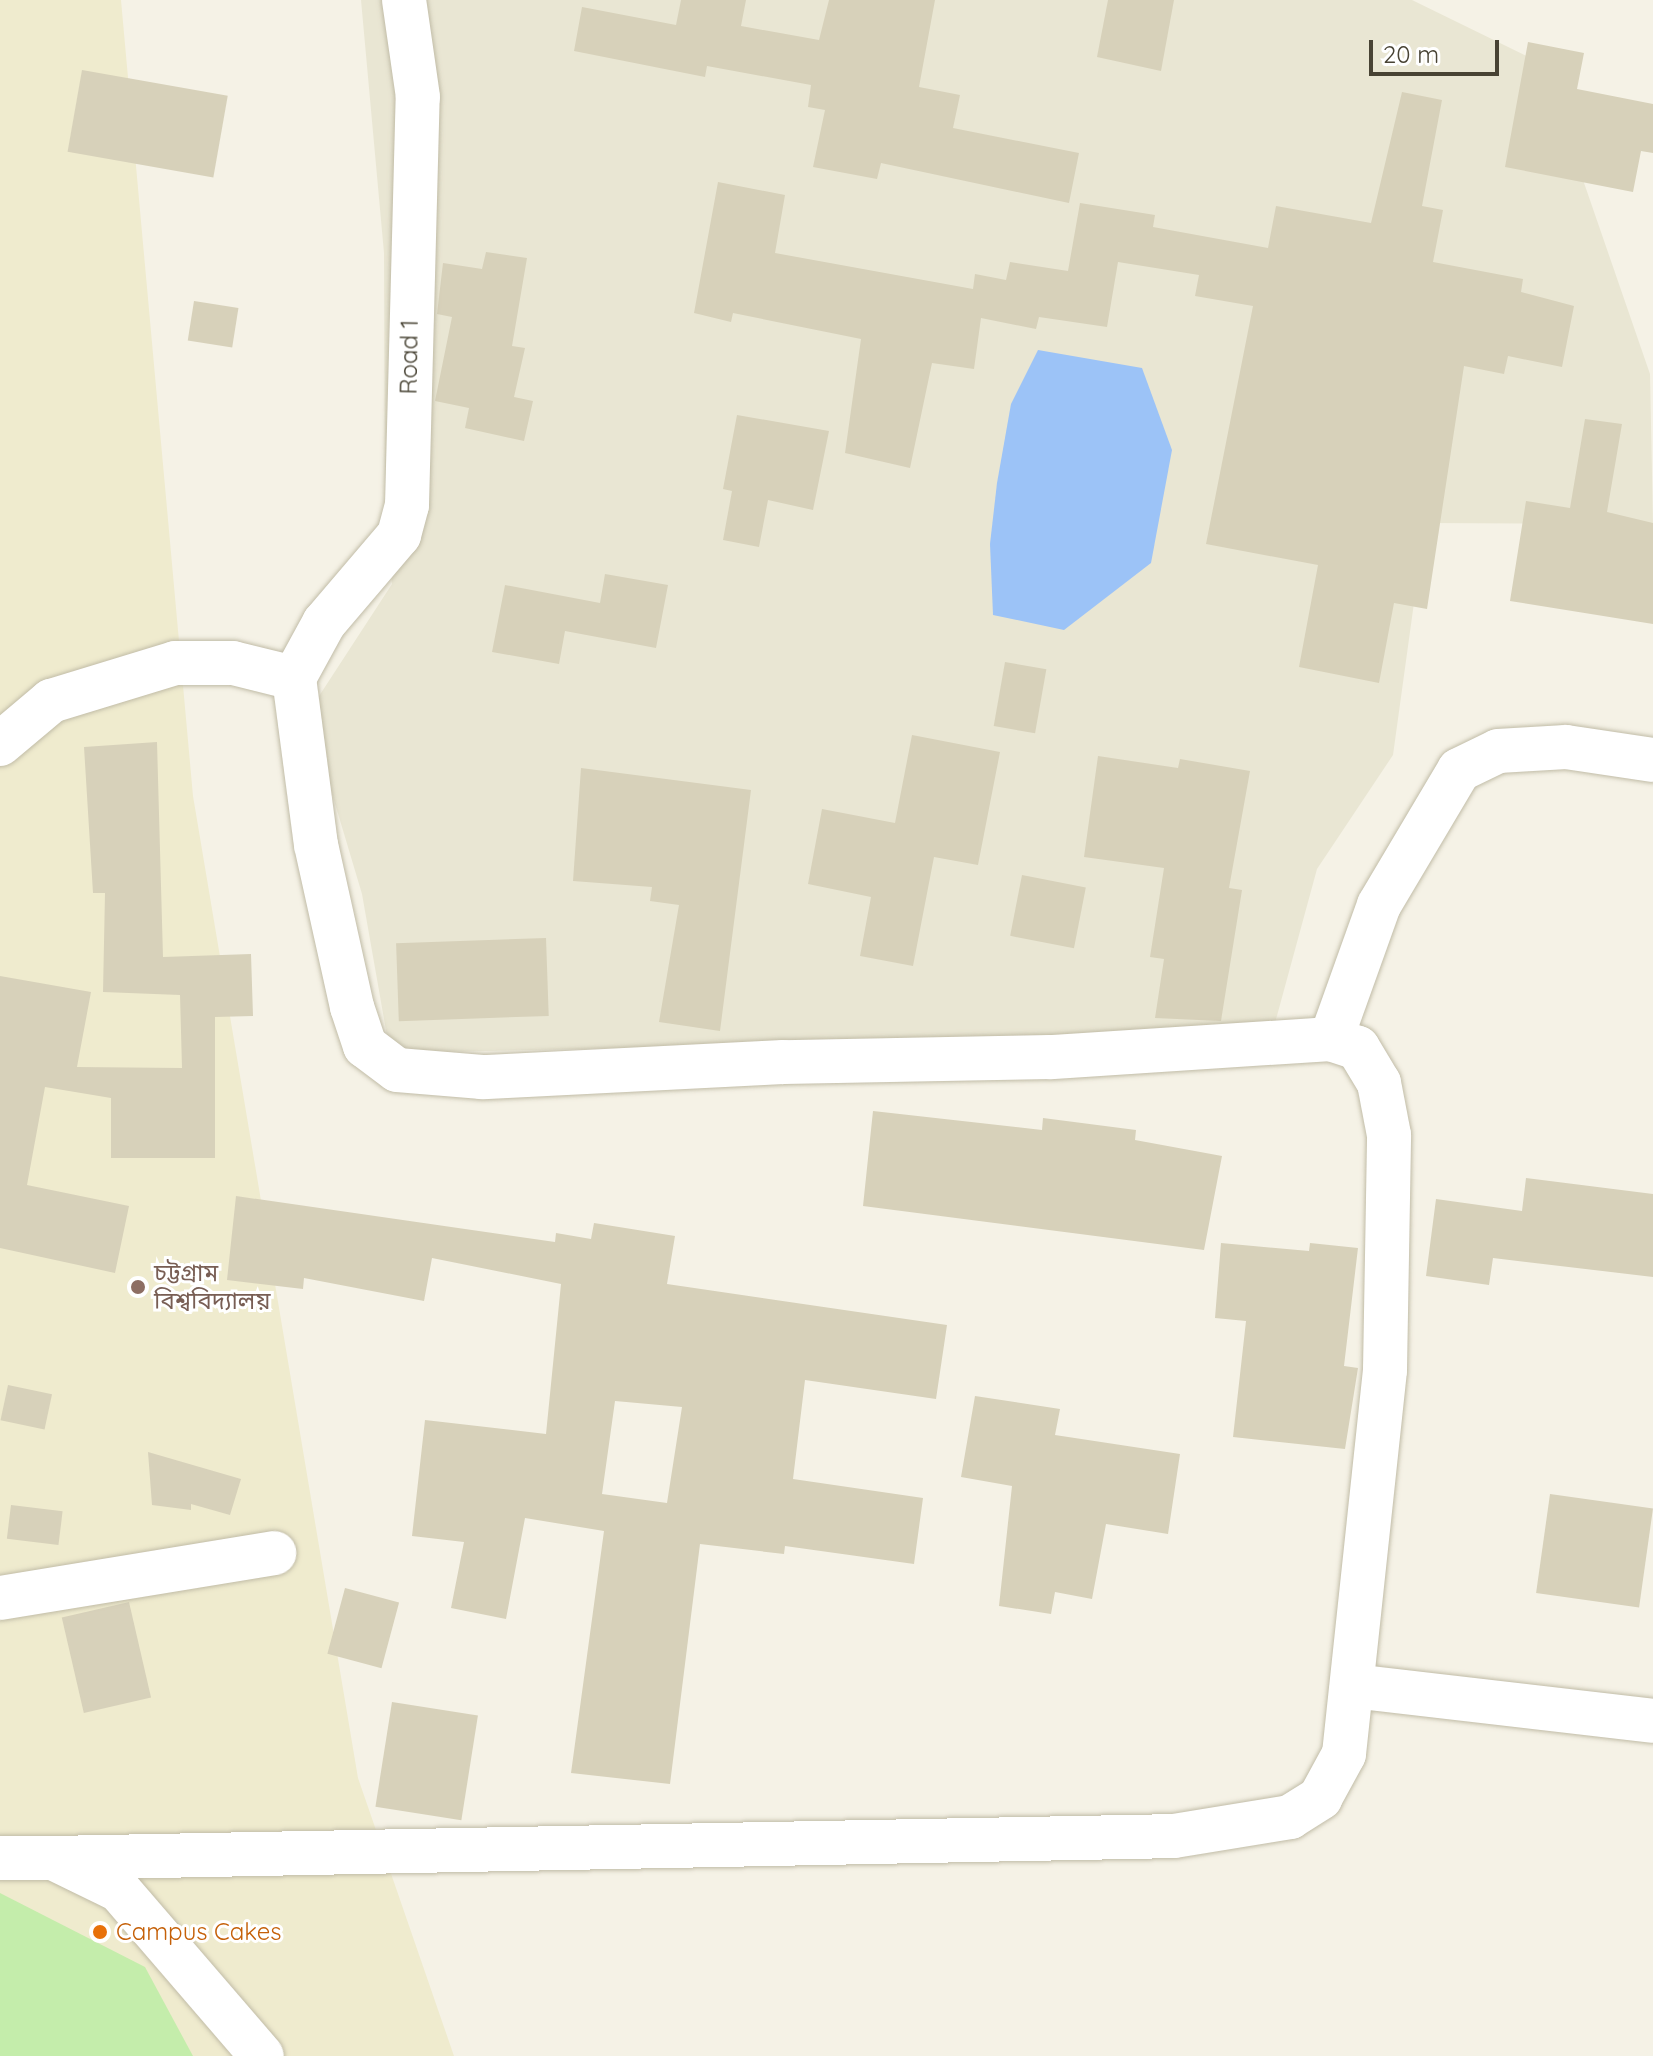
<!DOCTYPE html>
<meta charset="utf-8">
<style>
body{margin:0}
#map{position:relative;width:1653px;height:2056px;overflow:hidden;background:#f5f2e6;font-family:Quicksand,"Noto Sans Bengali",sans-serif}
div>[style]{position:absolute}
.residential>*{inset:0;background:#e9e6d3}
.education>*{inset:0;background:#efebce}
.green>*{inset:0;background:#c4edab}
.water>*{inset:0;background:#9cc3f7}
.building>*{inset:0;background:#d7d1ba;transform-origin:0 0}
.roads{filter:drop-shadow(0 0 2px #c1bca7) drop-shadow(0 0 2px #c1bca7)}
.minor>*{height:44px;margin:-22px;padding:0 22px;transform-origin:22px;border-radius:22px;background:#fff}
.dots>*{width:22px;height:22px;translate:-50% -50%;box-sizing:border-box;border:4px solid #fff;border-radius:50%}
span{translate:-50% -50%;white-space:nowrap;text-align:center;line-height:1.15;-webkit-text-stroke:6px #fff;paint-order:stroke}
.street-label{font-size:24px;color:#484334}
.education-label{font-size:24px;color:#785e54}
.left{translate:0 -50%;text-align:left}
.food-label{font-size:24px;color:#c56008}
.scale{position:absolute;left:1369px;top:40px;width:130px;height:36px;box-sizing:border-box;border:4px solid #484334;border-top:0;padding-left:10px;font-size:24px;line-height:28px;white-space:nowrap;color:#484334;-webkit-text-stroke:6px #fff;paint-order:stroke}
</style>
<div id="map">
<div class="residential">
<div style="clip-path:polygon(361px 0,1412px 0,1543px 64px,1650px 374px,1653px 524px,1425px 523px,1393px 755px,1317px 869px,1272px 1034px,390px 1053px,362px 894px,308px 713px,392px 584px,385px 506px,384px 253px)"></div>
</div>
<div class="education">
<div style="clip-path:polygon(0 0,121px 0,193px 796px,358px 1778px,454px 2056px,0 2056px)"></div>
</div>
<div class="green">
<div style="clip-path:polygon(0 1893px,145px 1967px,193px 2056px,0 2056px)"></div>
</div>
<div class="water">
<div style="clip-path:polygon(1038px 350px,1142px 368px,1172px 450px,1151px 563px,1064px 630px,993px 615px,990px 544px,997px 483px,1011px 404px)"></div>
</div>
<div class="building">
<div style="clip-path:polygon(681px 0,746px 0,741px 26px,819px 40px,829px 0,935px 0,919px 87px,960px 95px,953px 128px,1079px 153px,1069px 203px,881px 163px,877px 179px,813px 167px,825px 110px,808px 107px,811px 85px,707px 66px,705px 77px,574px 51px,582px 7px,676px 25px)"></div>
<div style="clip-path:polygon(1108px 0,1174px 0,1161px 71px,1097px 57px)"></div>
<div style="clip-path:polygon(1528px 42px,1584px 53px,1577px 89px,1653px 104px,1653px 153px,1641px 151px,1633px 192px,1505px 167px)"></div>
<div style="left:82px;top:70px;width:148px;height:83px;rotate:10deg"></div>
<div style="clip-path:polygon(1402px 92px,1442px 100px,1422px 206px,1443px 210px,1433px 262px,1523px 279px,1521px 292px,1574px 306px,1562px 367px,1508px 356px,1504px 374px,1464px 366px,1427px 609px,1394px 603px,1379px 683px,1299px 667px,1318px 565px,1206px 544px,1253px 306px,1195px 296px,1199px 275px,1118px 262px,1107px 327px,1039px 317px,1036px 329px,981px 318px,974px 369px,932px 363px,910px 468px,845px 453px,861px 339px,733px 313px,731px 322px,694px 313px,718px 182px,785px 195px,775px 253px,973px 289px,975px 274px,1006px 280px,1010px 262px,1068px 271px,1080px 203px,1155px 215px,1153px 227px,1268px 248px,1276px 206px,1371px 223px)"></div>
<div style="clip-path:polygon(486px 252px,527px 258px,512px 346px,525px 348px,514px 397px,533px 401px,524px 441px,465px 428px,469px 408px,435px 401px,452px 317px,437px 314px,443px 263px,482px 269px)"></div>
<div style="left:194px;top:301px;width:45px;height:40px;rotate:9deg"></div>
<div style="clip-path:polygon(737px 415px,829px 431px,813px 510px,768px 500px,759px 547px,723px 540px,732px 491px,723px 489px)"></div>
<div style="clip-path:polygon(1585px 419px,1622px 424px,1607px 512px,1653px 523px,1653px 624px,1510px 601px,1526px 501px,1570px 508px)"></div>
<div style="clip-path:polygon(605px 574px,668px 585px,656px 648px,565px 631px,559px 664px,492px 652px,505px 585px,600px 603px)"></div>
<div style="left:1005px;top:662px;width:42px;height:65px;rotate:10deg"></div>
<div style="clip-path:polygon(912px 735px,1000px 752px,978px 865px,934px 857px,913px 966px,860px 956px,871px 897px,808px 884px,822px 809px,895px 823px)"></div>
<div style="clip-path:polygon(157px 742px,163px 957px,251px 954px,253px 1016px,215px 1017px,215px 1158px,111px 1158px,111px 1098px,45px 1087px,27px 1185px,129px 1206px,115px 1273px,0 1248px,0 976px,91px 992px,77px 1067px,182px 1068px,180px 995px,103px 992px,105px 893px,93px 893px,84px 747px)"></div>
<div style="clip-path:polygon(1098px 756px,1178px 768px,1180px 759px,1250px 771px,1229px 888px,1242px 890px,1221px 1021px,1155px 1018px,1164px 959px,1150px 957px,1164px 868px,1084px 857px)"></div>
<div style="clip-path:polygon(581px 768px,751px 790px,720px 1031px,659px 1022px,679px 905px,650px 901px,652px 887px,573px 881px)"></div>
<div style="left:1022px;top:875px;width:65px;height:62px;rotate:11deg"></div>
<div style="left:546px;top:938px;width:78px;height:150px;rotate:88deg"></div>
<div style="clip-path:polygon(873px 1111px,1042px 1130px,1043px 1118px,1136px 1130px,1135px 1140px,1222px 1156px,1204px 1250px,863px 1206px)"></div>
<div style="clip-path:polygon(1526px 1178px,1653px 1194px,1653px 1277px,1493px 1258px,1489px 1285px,1426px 1276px,1436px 1199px,1522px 1211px)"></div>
<div style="clip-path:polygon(evenodd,236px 1196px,555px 1242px,556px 1233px,591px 1239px,594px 1223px,675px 1236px,667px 1284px,947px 1325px,936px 1399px,805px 1380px,793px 1479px,923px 1498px,914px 1564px,785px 1546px,784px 1554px,700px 1544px,670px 1784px,571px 1773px,604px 1531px,525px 1518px,506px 1619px,451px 1608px,464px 1542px,412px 1536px,425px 1420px,546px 1434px,561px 1284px,432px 1258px,424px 1301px,304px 1278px,303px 1289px,227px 1280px,236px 1196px,615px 1401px,682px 1407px,667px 1503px,602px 1494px,615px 1401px)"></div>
<div style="clip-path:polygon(1221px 1243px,1309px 1251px,1310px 1243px,1358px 1248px,1344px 1366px,1358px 1368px,1345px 1449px,1233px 1437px,1246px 1321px,1215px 1318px)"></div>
<div style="left:8px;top:1385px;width:45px;height:36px;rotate:12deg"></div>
<div style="clip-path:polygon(975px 1396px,1060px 1409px,1055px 1435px,1180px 1454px,1168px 1534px,1106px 1524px,1092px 1599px,1055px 1592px,1051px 1614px,999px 1606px,1012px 1486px,961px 1477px)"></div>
<div style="clip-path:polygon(148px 1452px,241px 1479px,230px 1515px,191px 1504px,191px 1510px,152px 1505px)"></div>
<div style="left:1550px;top:1494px;width:104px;height:100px;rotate:8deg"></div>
<div style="left:11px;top:1505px;width:52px;height:34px;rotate:7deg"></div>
<div style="left:345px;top:1588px;width:56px;height:68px;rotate:15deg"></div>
<div style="left:129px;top:1602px;width:98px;height:69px;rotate:77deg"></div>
<div style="left:392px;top:1702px;width:87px;height:106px;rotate:9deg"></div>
</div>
<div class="roads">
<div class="minor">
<div style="left:294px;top:678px;width:63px;rotate:-61.4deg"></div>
<div style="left:324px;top:623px;width:116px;rotate:-49.6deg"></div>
<div style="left:399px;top:535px;width:31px;rotate:-75deg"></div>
<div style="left:407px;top:505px;width:408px;rotate:-88.5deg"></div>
<div style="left:418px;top:97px;width:98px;rotate:-98.2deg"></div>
<div style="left:0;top:744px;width:67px;rotate:-40.1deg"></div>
<div style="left:51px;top:701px;width:130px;rotate:-17deg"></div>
<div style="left:175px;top:663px;width:58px"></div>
<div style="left:233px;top:663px;width:63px;rotate:13.8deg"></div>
<div style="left:1331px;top:1039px;width:142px;rotate:-70.3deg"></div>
<div style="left:1379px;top:905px;width:157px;rotate:-59.3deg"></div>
<div style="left:1459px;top:770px;width:43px;rotate:-26deg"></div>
<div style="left:1498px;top:751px;width:68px;rotate:-3.4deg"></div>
<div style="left:1566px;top:747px;width:88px;rotate:8.5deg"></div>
<div style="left:0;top:1598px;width:278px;rotate:-9.3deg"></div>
<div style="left:1352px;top:1686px;width:303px;rotate:6.6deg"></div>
<div style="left:0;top:1858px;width:53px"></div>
<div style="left:53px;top:1858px;width:73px;rotate:25.9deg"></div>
<div style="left:119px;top:1890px;width:219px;rotate:49.3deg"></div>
<div style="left:53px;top:1858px;width:1121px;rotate:-1.12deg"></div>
<div style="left:1174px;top:1836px;width:118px;rotate:-9.3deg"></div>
<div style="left:1290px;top:1817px;width:36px;rotate:-32deg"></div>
<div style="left:1320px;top:1798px;width:50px;rotate:-61.4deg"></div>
<div style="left:1344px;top:1754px;width:386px;rotate:-83.9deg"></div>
<div style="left:1385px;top:1370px;width:235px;rotate:-89deg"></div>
<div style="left:1389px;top:1135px;width:53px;rotate:-100.9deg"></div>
<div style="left:1379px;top:1083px;width:41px;rotate:-121deg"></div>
<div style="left:1358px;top:1048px;width:28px;rotate:-162deg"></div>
<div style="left:1331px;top:1039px;width:282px;rotate:176.3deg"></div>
<div style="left:1050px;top:1057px;width:267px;rotate:178.9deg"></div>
<div style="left:783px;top:1062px;width:301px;rotate:177.1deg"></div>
<div style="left:482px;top:1077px;width:85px;rotate:-175.3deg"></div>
<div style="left:397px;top:1070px;width:40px;rotate:-143deg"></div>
<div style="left:365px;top:1046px;width:41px;rotate:-108.4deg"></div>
<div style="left:352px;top:1007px;width:166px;rotate:-102.5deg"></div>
<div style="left:316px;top:845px;width:168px;rotate:-97.5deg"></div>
</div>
</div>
<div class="dots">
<div style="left:138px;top:1287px;background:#8d6e63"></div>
<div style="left:100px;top:1932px;background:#e8710a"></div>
</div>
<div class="street-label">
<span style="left:409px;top:357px;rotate:-89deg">Road 1</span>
</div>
<div class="education-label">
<span class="left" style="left:154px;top:1287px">চট্টগ্রাম<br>বিশ্ববিদ্যালয়</span>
</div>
<div class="food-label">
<span class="left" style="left:116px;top:1932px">Campus Cakes</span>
</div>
<div class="scale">20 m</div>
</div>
